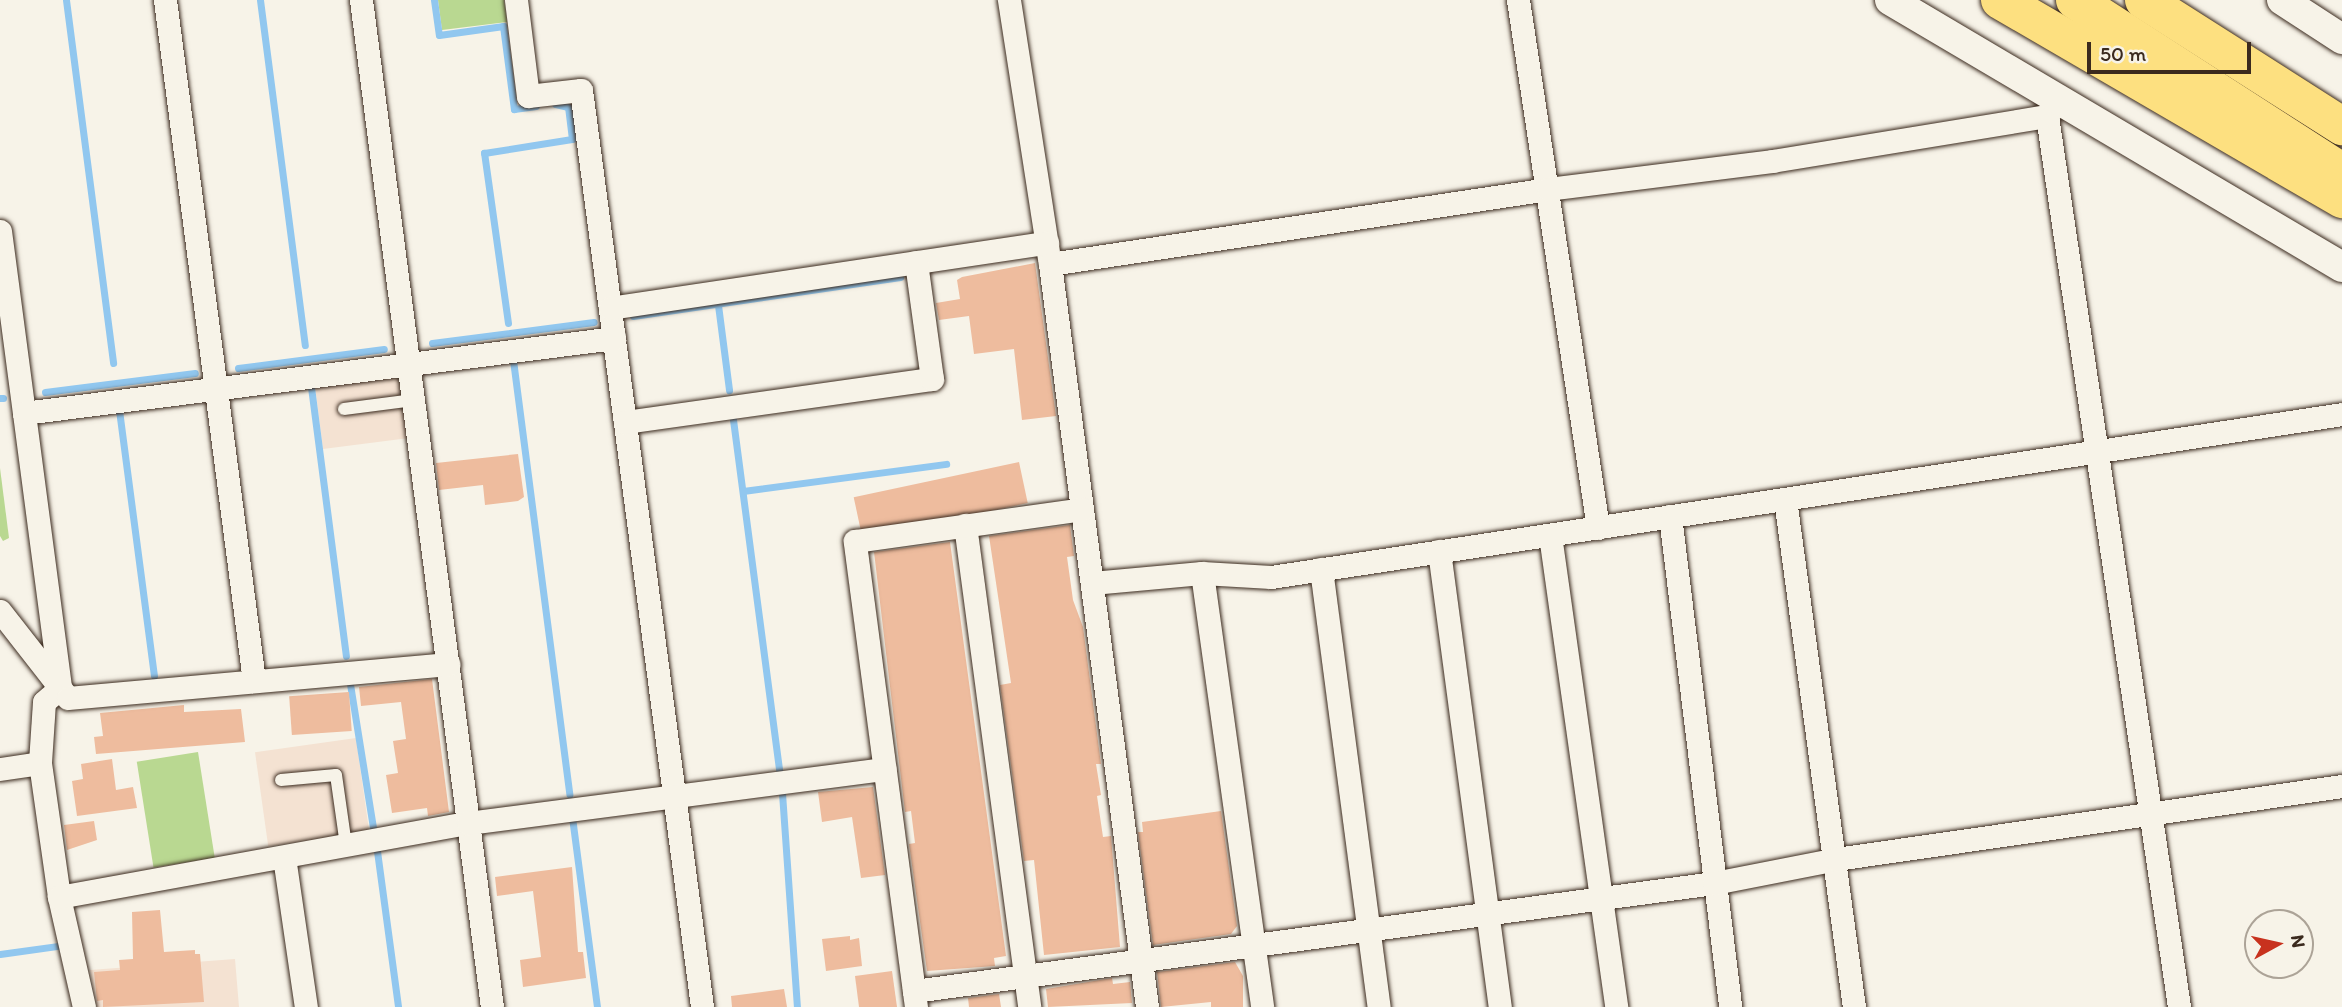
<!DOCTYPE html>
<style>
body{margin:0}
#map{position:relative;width:2342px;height:1007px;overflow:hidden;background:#f7f3e8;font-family:Itim,sans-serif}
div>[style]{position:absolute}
.built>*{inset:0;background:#f4e2d2;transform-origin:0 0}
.green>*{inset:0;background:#b9d891;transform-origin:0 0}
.stream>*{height:7px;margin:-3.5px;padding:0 3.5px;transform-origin:3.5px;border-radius:3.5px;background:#91c7ef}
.building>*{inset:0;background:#eebc9e;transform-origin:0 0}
.roads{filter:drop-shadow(0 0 2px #3b2a1e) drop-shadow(0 0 2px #3b2a1e)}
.service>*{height:12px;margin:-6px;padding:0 6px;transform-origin:6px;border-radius:6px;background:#f7f3e8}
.minor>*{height:23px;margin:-11.5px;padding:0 11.5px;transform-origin:11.5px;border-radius:11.5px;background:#f7f3e8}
.tertiary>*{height:30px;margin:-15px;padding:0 15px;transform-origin:15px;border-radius:15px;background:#f7f3e8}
.motorway>*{height:38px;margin:-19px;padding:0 19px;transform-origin:19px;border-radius:19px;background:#fde080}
span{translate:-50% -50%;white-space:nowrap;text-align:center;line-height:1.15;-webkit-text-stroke:5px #f7f3e8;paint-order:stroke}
.north{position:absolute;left:2244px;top:909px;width:70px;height:70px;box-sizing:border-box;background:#f7f3e8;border:2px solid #aca397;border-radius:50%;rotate:82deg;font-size:19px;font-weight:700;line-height:28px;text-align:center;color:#3b2a1e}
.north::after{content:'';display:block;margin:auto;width:24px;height:32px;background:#c8321e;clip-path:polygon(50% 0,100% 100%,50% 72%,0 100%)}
.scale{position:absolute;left:2087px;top:42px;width:164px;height:32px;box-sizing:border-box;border:4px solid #3b2a1e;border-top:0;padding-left:9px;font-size:21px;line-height:24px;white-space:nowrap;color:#3b2a1e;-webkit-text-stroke:5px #f7f3e8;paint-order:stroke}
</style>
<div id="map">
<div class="built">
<div style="clip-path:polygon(392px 376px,401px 382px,409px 438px,323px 449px,315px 386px)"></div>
<div style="left:356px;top:738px;width:95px;height:102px;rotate:82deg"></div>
<div style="clip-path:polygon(235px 959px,239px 1007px,97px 1007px,90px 970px)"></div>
</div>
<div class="green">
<div style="clip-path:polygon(438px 0,504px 0,507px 22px,442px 30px)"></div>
<div style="clip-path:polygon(0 468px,9px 538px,3px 541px,0 536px)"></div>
<div style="left:198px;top:752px;width:107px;height:62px;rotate:81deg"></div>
</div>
<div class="stream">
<div style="left:66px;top:0;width:366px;rotate:82.6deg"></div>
<div style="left:260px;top:0;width:348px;rotate:82.6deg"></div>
<div style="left:434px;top:0;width:35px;rotate:82deg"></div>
<div style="left:439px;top:35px;width:65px;rotate:-8deg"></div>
<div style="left:503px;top:26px;width:84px;rotate:82.5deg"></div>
<div style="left:514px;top:109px;width:22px;rotate:-8deg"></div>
<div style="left:718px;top:305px;width:86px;rotate:82.6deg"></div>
<div style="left:633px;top:316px;width:270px;rotate:-8.3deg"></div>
<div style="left:508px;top:323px;width:172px;rotate:-98deg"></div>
<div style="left:484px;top:153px;width:89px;rotate:-9deg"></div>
<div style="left:572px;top:139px;width:32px;rotate:-97deg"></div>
<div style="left:568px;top:107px;width:13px;rotate:-167deg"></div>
<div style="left:432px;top:343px;width:163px;rotate:-7.4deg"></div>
<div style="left:513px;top:360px;width:438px;rotate:82.6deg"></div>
<div style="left:238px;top:368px;width:147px;rotate:-7.4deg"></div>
<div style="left:311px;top:387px;width:271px;rotate:82.6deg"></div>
<div style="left:45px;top:392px;width:151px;rotate:-7.2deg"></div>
<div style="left:0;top:398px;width:3px"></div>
<div style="left:119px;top:410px;width:268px;rotate:82.5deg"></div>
<div style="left:732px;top:412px;width:361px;rotate:82.5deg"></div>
<div style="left:743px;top:491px;width:205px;rotate:-7.6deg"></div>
<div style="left:350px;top:684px;width:145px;rotate:80.9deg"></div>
<div style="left:782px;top:793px;width:215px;rotate:86deg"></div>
<div style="left:572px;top:817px;width:192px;rotate:82.5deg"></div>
<div style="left:377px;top:851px;width:157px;rotate:82.3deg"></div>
<div style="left:0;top:954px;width:59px;rotate:-7.9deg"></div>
</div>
<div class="building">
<div style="clip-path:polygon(1035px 263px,1056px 416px,1022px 420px,1014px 349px,974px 354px,969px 316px,939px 320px,936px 303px,960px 299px,957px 280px,962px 277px)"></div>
<div style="clip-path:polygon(518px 454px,524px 497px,518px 501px,485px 505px,483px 485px,439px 490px,436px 463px)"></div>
<div style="left:1019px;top:462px;width:42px;height:169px;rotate:78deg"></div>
<div style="clip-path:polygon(1070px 525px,1074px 556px,1067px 557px,1073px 600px,1083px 627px,1101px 764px,1096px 764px,1101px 795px,1097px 796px,1103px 837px,1111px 836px,1120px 947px,1044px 955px,1034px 860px,1024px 861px,1000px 685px,1011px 683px,989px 536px)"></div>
<div style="clip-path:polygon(950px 542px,1006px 956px,994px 958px,995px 966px,927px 971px,909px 844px,915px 843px,911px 811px,905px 812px,874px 552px)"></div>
<div style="clip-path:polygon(432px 679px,449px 812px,428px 816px,427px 808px,392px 813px,386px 775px,398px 773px,393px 741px,406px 739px,401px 702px,361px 706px,359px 687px)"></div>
<div style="left:349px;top:692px;width:39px;height:60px;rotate:86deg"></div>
<div style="clip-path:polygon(184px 705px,184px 712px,241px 709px,245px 742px,96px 754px,94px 737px,103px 736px,100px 713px)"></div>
<div style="clip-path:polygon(112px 759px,116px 790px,133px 787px,137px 808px,77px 816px,72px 781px,83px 779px,81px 764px)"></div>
<div style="clip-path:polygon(873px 787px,885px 875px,861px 878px,852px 817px,822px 822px,818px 792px)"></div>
<div style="clip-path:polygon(1221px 811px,1237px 926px,1231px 934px,1153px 945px,1138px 832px,1143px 832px,1142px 822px)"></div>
<div style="clip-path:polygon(94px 821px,97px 840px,67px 850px,64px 825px)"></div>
<div style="clip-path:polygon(572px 867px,578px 952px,583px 952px,586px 978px,523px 987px,520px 960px,541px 957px,533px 891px,497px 896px,495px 877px)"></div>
<div style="clip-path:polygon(160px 910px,164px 952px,195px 950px,195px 954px,200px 954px,204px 1002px,103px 1007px,103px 1000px,97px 1001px,94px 972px,120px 970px,119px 960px,133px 959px,132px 912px)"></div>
<div style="clip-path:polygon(850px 936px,850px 940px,859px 938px,862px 966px,826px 971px,822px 939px)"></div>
<div style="clip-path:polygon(1235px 962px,1243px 976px,1243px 1007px,1211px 1007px,1211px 1002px,1161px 1007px,1157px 972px)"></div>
<div style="clip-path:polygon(892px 971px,897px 1007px,859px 1007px,855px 976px)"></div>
<div style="clip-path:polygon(1112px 978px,1113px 984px,1130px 982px,1132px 1003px,1048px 1007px,1046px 989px)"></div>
<div style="clip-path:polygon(784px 989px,787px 1007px,732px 1007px,731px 996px)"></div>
<div style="clip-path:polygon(999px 994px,1001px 1007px,969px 1007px,968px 998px)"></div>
</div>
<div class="roads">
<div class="service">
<div style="left:344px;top:409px;width:70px;rotate:-7.4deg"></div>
<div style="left:281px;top:780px;width:55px;rotate:-5.2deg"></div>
<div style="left:336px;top:775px;width:71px;rotate:81.9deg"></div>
</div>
<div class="minor">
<div style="left:165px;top:0;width:687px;rotate:82.55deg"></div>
<div style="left:361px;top:0;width:1015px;rotate:82.59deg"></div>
<div style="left:516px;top:0;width:97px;rotate:82.9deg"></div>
<div style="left:528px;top:96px;width:53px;rotate:-6.5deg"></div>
<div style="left:581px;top:90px;width:925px;rotate:82.48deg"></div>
<div style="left:1009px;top:0;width:267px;rotate:81.2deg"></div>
<div style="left:1050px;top:264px;width:749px;rotate:82.56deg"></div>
<div style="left:1518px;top:0;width:534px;rotate:81.38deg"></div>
<div style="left:2047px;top:116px;width:901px;rotate:81.57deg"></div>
<div style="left:0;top:231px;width:461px;rotate:82.5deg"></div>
<div style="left:60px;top:688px;width:21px;rotate:139deg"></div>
<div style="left:44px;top:702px;width:61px;rotate:93.8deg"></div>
<div style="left:40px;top:763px;width:135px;rotate:81.9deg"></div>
<div style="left:59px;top:897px;width:113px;rotate:77.2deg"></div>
<div style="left:1050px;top:264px;width:504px;rotate:-8.56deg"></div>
<div style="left:1548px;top:189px;width:226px;rotate:-7.1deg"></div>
<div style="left:1772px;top:161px;width:279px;rotate:-9.3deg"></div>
<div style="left:2047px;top:116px;width:19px;rotate:-55deg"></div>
<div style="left:610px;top:308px;width:442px;rotate:-8.5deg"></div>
<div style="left:24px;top:413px;width:595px;rotate:-7.24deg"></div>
<div style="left:625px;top:422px;width:310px;rotate:-8deg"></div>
<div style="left:932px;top:379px;width:118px;rotate:-97.8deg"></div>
<div style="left:1785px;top:499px;width:513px;rotate:82.27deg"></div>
<div style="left:1670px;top:516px;width:495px;rotate:83deg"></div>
<div style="left:965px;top:525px;width:486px;rotate:82.4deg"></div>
<div style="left:1550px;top:535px;width:477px;rotate:82deg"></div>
<div style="left:1439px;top:551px;width:460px;rotate:82.4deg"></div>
<div style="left:1321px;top:569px;width:442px;rotate:82.5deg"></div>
<div style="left:1202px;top:573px;width:438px;rotate:82.1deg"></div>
<div style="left:1092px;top:583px;width:110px;rotate:-5.2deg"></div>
<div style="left:1202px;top:573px;width:69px;rotate:3.3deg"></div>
<div style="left:1271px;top:577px;width:1083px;rotate:-8.65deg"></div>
<div style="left:0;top:611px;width:110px;rotate:52deg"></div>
<div style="left:68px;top:698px;width:382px;rotate:-5.1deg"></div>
<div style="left:0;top:769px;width:40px;rotate:-8.5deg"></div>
<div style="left:284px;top:857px;width:152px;rotate:81.7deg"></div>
<div style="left:59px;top:897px;width:416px;rotate:-10.3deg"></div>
<div style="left:468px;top:823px;width:420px;rotate:-7.4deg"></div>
<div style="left:914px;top:991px;width:807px;rotate:-7.69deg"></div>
<div style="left:1714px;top:883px;width:124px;rotate:-11.1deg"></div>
<div style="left:1836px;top:859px;width:511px;rotate:-8.21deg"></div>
<div style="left:916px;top:1007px;width:470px;rotate:-97.5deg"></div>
<div style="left:855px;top:541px;width:229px;rotate:-8deg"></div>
</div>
<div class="tertiary">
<div style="left:1890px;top:0;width:525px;rotate:30.57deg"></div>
<div style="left:2282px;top:0;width:72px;rotate:33deg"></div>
</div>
<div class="motorway">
<div style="left:2000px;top:0;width:396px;rotate:30.2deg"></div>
<div style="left:2075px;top:0;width:308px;rotate:32.8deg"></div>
<div style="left:2144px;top:0;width:235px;rotate:32.5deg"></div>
</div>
</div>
<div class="north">N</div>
<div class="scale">50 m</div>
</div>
